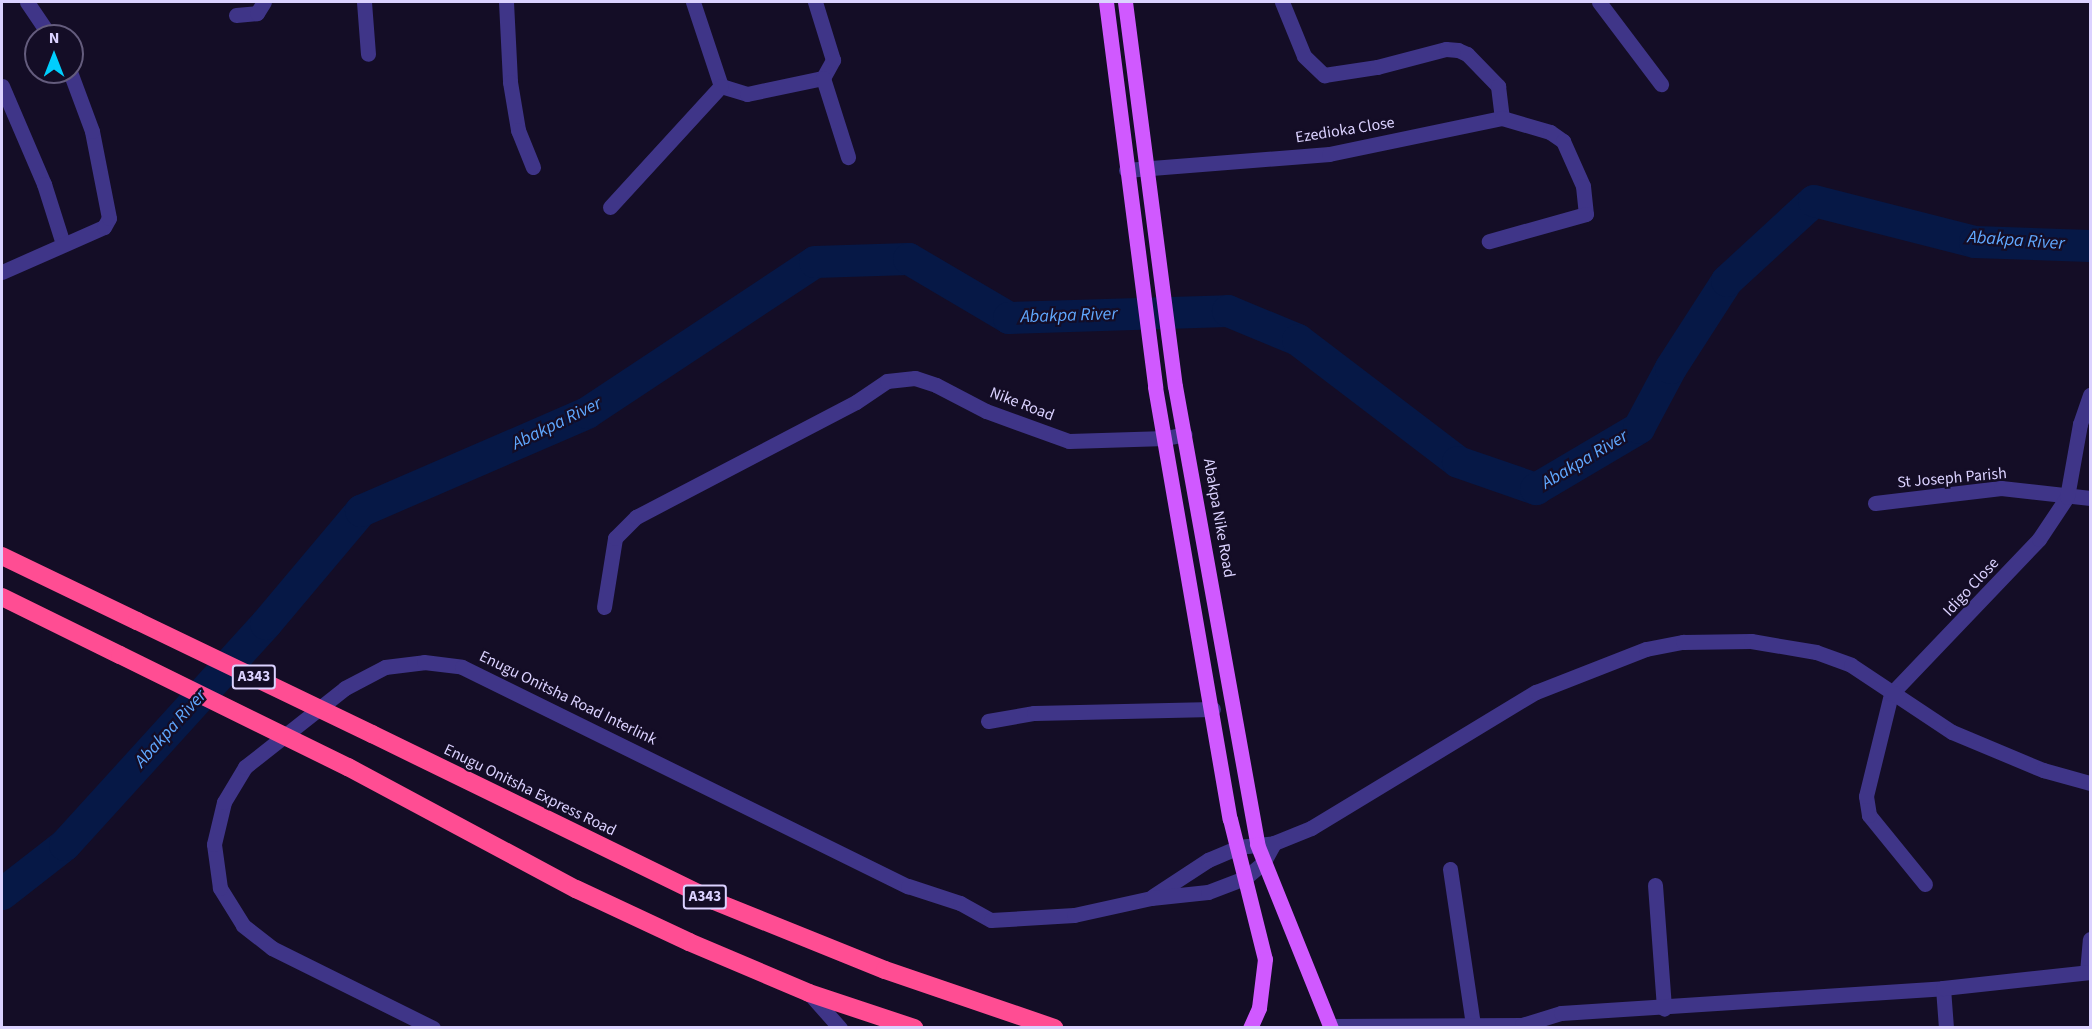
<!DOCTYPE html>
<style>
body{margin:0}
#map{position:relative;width:2092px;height:1029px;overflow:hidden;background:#140d26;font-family:"Source Sans 3",sans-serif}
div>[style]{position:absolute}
.river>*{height:32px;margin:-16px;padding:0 16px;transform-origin:16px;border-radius:16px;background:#061846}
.minor>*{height:15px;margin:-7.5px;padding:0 7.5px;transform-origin:7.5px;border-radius:7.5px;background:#3f3588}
.major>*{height:15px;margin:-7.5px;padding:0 7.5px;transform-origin:7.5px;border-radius:7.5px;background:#d059ff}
.highway>*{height:18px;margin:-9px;padding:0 9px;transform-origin:9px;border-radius:9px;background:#ff4d93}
.highway-bridge>*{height:18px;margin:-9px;padding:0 9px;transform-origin:9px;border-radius:9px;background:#ff4d93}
span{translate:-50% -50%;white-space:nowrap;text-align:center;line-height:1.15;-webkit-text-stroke:4.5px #140d26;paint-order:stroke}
.shield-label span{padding:2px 4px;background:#140d26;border:2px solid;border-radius:4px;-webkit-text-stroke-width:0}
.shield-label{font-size:15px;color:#dbd2ff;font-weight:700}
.street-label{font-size:16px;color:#dbd2ff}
.water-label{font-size:18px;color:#60a8ff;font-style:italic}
.frame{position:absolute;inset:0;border:3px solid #dbd2ff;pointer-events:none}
.north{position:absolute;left:24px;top:24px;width:60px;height:60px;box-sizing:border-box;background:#140d26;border:2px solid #645c7d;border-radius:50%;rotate:0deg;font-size:16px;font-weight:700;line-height:24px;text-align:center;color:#dbd2ff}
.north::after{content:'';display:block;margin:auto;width:21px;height:27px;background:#00cefd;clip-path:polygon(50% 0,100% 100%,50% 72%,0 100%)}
</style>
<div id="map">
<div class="river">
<div style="left:2px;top:894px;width:80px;rotate:-37.9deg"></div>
<div style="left:65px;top:845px;width:299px;rotate:-47.7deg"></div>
<div style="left:266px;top:624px;width:148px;rotate:-49.9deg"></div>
<div style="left:361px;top:511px;width:246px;rotate:-23.4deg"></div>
<div style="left:587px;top:413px;width:273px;rotate:-33.5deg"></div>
<div style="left:815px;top:262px;width:94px;rotate:-1.8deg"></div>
<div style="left:909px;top:259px;width:116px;rotate:30.5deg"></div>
<div style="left:1009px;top:318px;width:219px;rotate:-1.8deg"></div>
<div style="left:1228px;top:311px;width:76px;rotate:22.5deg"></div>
<div style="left:1298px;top:340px;width:201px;rotate:37.3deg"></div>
<div style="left:1458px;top:462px;width:83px;rotate:19.1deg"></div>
<div style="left:1536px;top:489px;width:120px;rotate:-30.6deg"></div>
<div style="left:1639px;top:428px;width:68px;rotate:-61.9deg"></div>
<div style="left:1671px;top:368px;width:103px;rotate:-57.2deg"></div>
<div style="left:1727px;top:281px;width:118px;rotate:-42.6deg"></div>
<div style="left:1814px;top:201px;width:166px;rotate:14.3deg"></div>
<div style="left:1975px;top:242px;width:115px;rotate:2deg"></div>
</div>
<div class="minor">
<div style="left:27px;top:2px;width:41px;rotate:55.9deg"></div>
<div style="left:364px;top:2px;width:52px;rotate:85.6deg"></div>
<div style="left:506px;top:2px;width:80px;rotate:87.1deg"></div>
<div style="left:510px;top:82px;width:49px;rotate:80.5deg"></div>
<div style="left:518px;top:130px;width:40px;rotate:68deg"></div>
<div style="left:693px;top:2px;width:89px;rotate:71.6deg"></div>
<div style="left:721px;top:86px;width:27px;rotate:17deg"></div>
<div style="left:747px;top:94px;width:78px;rotate:-11.9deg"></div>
<div style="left:823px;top:78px;width:21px;rotate:-61deg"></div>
<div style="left:833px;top:60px;width:61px;rotate:-107.2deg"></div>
<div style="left:1282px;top:2px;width:58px;rotate:67.8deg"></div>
<div style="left:1304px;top:56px;width:28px;rotate:44deg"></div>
<div style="left:1324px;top:75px;width:54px;rotate:-8.6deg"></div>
<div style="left:1377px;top:67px;width:71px;rotate:-14.6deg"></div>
<div style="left:1446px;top:49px;width:12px;rotate:5deg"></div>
<div style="left:1458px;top:50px;width:10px;rotate:24deg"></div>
<div style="left:1467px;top:54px;width:45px;rotate:45.9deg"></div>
<div style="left:1498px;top:86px;width:32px;rotate:83deg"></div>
<div style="left:1599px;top:2px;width:103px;rotate:52.9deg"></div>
<div style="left:236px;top:15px;width:21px;rotate:-5deg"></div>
<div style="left:257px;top:13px;width:13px;rotate:-58deg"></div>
<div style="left:823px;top:78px;width:83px;rotate:72.4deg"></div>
<div style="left:2px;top:86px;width:107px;rotate:66.8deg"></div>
<div style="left:44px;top:184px;width:63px;rotate:72.4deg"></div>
<div style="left:1126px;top:170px;width:204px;rotate:-4.5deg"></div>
<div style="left:1329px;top:154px;width:177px;rotate:-11.8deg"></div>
<div style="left:1502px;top:118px;width:50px;rotate:16.3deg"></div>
<div style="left:1550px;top:132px;width:16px;rotate:35deg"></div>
<div style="left:1563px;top:141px;width:49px;rotate:66deg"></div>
<div style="left:1583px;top:186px;width:28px;rotate:84deg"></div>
<div style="left:1586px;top:214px;width:101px;rotate:164.4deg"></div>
<div style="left:610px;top:207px;width:164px;rotate:-47.5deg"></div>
<div style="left:2px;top:272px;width:111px;rotate:-23.8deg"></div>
<div style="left:104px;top:227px;width:10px;rotate:-61deg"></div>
<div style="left:109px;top:218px;width:89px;rotate:-101.1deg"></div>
<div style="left:92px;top:131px;width:63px;rotate:-110.4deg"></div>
<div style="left:1875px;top:503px;width:127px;rotate:-6.8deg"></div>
<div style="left:2001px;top:488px;width:90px;rotate:6.4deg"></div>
<div style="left:604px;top:607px;width:70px;rotate:-80.9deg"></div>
<div style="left:615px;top:538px;width:30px;rotate:-45deg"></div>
<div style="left:636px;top:517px;width:248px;rotate:-27.6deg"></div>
<div style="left:856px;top:402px;width:37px;rotate:-34deg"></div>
<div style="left:887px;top:381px;width:28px;rotate:-6deg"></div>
<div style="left:915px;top:378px;width:22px;rotate:18deg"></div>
<div style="left:936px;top:385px;width:56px;rotate:27.5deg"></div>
<div style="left:986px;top:411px;width:88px;rotate:19.9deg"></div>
<div style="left:1069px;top:441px;width:97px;rotate:-1.8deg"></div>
<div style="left:1166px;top:438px;width:19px;rotate:-12deg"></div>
<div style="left:988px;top:721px;width:47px;rotate:-9.9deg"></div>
<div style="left:1034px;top:713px;width:179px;rotate:-1.3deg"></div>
<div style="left:1450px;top:869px;width:158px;rotate:81.6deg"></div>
<div style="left:1925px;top:884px;width:89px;rotate:-129.1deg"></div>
<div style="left:1869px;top:815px;width:19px;rotate:-99deg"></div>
<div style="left:1866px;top:796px;width:105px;rotate:-76.2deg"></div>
<div style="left:1891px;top:694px;width:214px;rotate:-46.3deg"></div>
<div style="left:2039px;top:539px;width:50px;rotate:-56.3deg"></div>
<div style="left:2067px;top:497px;width:74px;rotate:-79.9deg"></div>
<div style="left:2080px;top:424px;width:31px;rotate:-71deg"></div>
<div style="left:1655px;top:885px;width:124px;rotate:85.8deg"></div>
<div style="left:1153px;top:896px;width:66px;rotate:-33.2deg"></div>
<div style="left:1208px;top:860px;width:33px;rotate:-23deg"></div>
<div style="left:1238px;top:847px;width:36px;rotate:-6deg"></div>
<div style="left:1274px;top:843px;width:40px;rotate:-22deg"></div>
<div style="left:1311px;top:828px;width:263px;rotate:-31.2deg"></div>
<div style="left:1536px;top:692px;width:118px;rotate:-21.4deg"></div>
<div style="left:1646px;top:649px;width:38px;rotate:-11deg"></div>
<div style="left:1683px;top:642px;width:68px;rotate:-0.8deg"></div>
<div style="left:1751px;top:641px;width:66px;rotate:9.6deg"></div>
<div style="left:1816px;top:652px;width:37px;rotate:20deg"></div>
<div style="left:1851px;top:665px;width:121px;rotate:33.6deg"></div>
<div style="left:1952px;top:732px;width:99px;rotate:22.7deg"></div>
<div style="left:2043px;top:770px;width:49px;rotate:15.5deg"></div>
<div style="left:2087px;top:972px;width:33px;rotate:-85deg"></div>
<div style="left:1943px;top:988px;width:40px;rotate:85.7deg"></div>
<div style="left:809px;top:993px;width:47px;rotate:48.5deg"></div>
<div style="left:1330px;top:1026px;width:192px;rotate:-0.3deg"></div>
<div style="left:1522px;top:1025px;width:41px;rotate:-17.1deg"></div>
<div style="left:1561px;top:1013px;width:383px;rotate:-3.7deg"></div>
<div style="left:1943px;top:988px;width:148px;rotate:-6.2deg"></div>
<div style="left:433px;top:1028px;width:180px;rotate:-153.6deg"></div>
<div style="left:272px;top:948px;width:37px;rotate:-142deg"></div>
<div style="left:243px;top:925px;width:44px;rotate:-121.9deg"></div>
<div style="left:220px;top:888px;width:44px;rotate:-97.8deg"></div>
<div style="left:214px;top:844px;width:43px;rotate:-76.6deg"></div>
<div style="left:224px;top:802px;width:41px;rotate:-59deg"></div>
<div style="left:245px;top:767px;width:127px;rotate:-38.3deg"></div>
<div style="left:345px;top:688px;width:45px;rotate:-27.7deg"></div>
<div style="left:385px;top:667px;width:39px;rotate:-7deg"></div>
<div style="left:424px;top:662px;width:38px;rotate:7deg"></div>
<div style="left:462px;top:667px;width:497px;rotate:26.2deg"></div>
<div style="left:908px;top:886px;width:55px;rotate:18.1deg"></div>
<div style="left:960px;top:903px;width:35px;rotate:29deg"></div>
<div style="left:991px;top:920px;width:83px;rotate:-3.4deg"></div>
<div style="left:1074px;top:915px;width:79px;rotate:-12.4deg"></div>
<div style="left:1151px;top:898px;width:57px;rotate:-6deg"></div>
<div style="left:1208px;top:892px;width:40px;rotate:-21deg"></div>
<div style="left:1245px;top:878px;width:23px;rotate:-40deg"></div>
<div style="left:1263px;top:863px;width:23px;rotate:-61deg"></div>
</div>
<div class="major">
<div style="left:1106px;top:2px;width:388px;rotate:82.7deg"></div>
<div style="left:1155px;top:387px;width:438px;rotate:80.2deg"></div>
<div style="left:1230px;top:819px;width:144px;rotate:76deg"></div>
<div style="left:1265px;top:959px;width:49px;rotate:97deg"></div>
<div style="left:1259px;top:1008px;width:22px;rotate:114deg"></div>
<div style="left:1125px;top:2px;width:387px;rotate:82.6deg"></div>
<div style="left:1175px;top:386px;width:465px;rotate:79.8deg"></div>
<div style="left:1257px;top:844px;width:198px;rotate:68.1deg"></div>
</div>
<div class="highway">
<div style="left:2px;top:556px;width:150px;rotate:25.7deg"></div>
<div style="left:2px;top:597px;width:131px;rotate:26.2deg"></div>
<div style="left:372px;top:734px;width:381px;rotate:26deg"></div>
<div style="left:714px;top:901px;width:184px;rotate:22deg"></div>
<div style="left:885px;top:970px;width:179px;rotate:18.9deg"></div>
<div style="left:348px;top:767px;width:259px;rotate:28.2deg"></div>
<div style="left:576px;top:889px;width:125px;rotate:25.1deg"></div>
<div style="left:689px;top:942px;width:130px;rotate:23deg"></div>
<div style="left:809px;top:993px;width:111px;rotate:18.4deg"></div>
</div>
<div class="highway-bridge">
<div style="left:137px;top:621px;width:261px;rotate:25.7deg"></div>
<div style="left:120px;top:655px;width:254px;rotate:26.2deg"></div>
</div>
<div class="shield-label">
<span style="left:254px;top:677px">A343</span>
<span style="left:705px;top:897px">A343</span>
</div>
<div class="street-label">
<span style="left:1345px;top:130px;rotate:-9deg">Ezedioka Close</span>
<span style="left:1022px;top:404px;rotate:21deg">Nike Road</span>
<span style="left:1952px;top:478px;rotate:-5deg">St Joseph Parish</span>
<span style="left:1219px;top:518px;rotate:80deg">Abakpa Nike Road</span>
<span style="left:1971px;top:587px;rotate:-47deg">Idigo Close</span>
<span style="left:568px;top:698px;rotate:26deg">Enugu Onitsha Road Interlink</span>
<span style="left:530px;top:790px;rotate:26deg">Enugu Onitsha Express Road</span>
</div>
<div class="water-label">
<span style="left:2016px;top:241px;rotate:4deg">Abakpa River</span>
<span style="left:1069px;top:316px;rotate:-2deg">Abakpa River</span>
<span style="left:557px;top:424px;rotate:-26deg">Abakpa River</span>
<span style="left:1585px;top:460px;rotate:-31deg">Abakpa River</span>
<span style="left:171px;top:729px;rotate:-48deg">Abakpa River</span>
</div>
<div class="frame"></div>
<div class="north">N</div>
</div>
